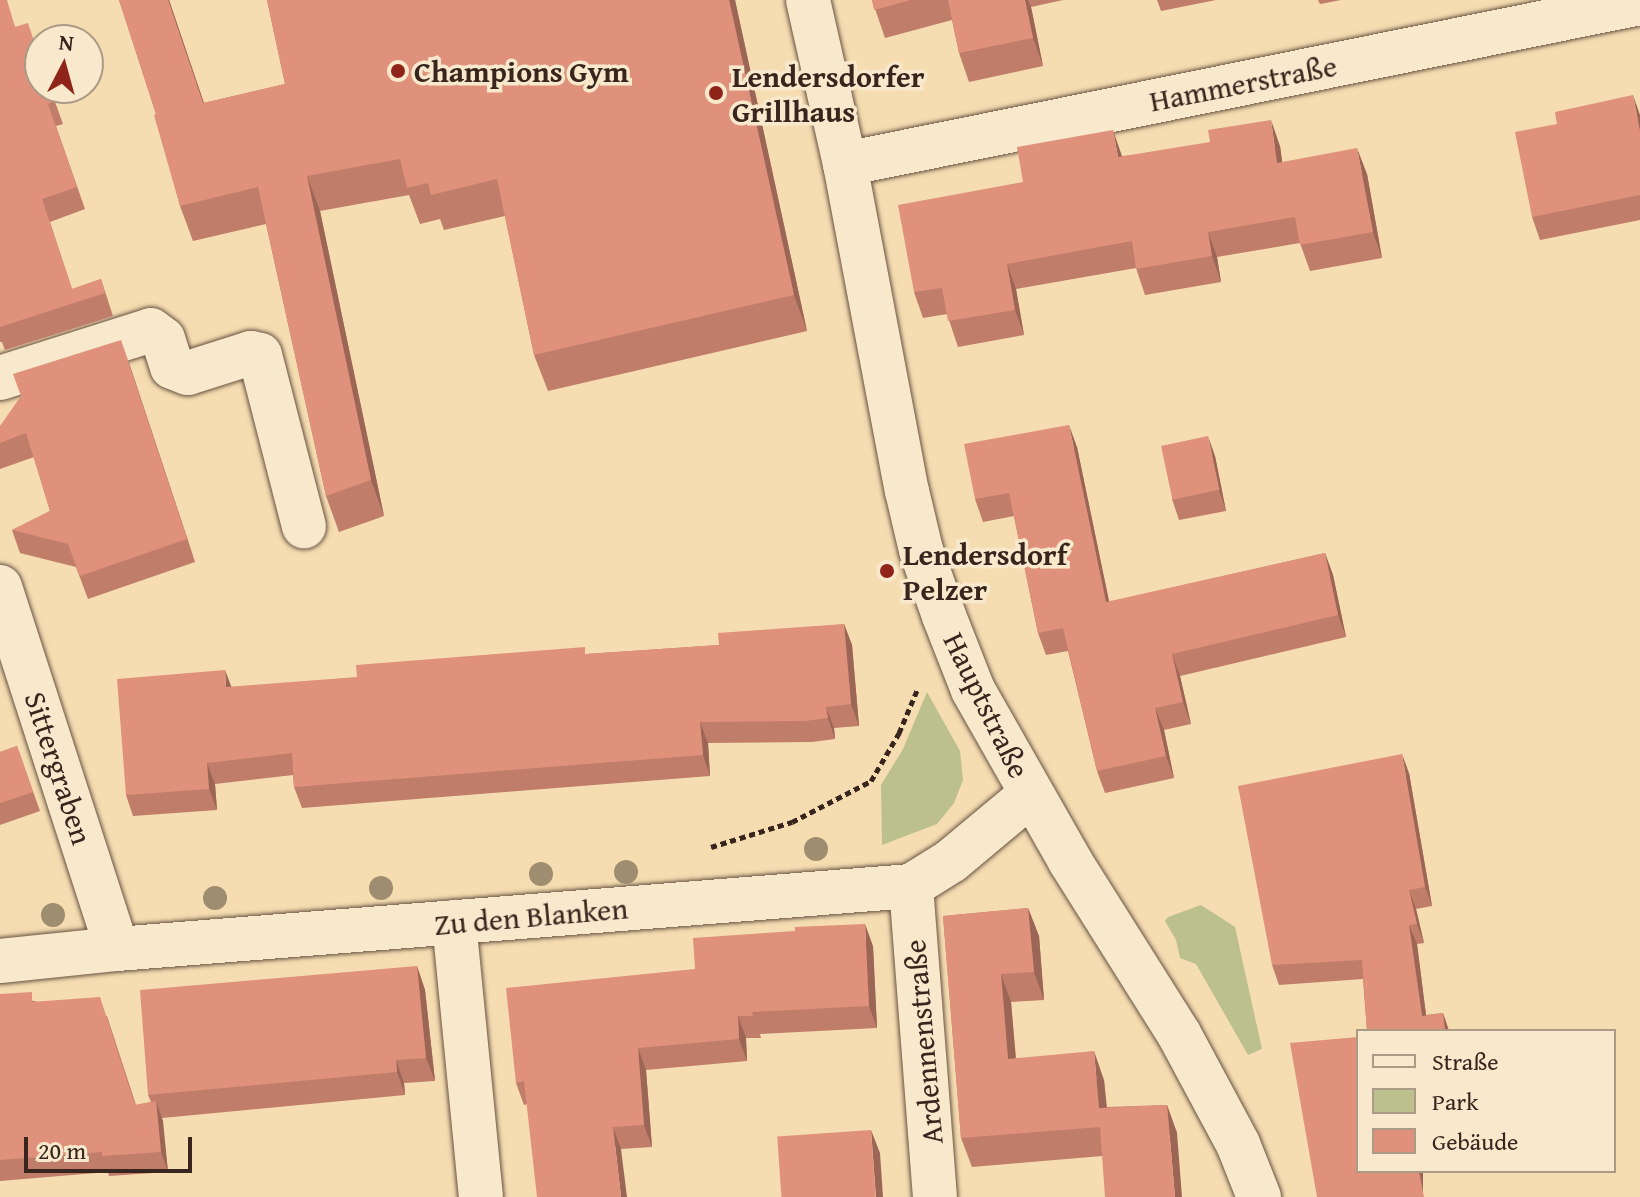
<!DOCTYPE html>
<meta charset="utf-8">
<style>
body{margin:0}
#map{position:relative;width:1640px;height:1197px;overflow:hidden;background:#f5dcb1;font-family:"Gentium Book Plus",serif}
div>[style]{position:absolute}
.green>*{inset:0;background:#bbc08c}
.path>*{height:5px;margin-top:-2.5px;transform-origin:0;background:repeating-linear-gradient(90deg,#38251d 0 6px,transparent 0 10px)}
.roads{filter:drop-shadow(0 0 2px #675342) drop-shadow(0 0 2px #675342)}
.minor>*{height:44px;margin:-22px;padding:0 22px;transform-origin:22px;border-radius:22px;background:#f8e8cc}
.trees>*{width:24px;height:24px;margin:-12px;border-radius:50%;background:#9f8d6f}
.wall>*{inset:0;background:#c07d6a}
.shaded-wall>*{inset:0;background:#9c6656;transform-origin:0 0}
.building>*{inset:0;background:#df917b;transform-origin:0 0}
.dots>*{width:22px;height:22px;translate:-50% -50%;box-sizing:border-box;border:4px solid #f8e8cc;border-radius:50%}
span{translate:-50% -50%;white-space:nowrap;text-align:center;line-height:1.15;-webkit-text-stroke:7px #f8e8cc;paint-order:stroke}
.poi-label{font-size:30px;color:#38251d;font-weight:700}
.left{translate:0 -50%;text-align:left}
.street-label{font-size:30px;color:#38251d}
.legend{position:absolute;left:1356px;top:1029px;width:260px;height:144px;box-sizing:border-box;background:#f8e8cc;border:2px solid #ab9a86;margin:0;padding:10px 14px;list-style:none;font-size:24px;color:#38251d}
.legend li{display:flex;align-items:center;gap:16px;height:40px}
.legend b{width:40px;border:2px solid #ab9a86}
.north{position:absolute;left:24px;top:24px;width:80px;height:80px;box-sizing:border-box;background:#f8e8cc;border:2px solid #ab9a86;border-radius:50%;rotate:6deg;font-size:22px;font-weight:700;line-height:32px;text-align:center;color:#38251d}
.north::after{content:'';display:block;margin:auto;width:28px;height:36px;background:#8f2418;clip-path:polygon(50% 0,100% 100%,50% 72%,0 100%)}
.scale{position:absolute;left:24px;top:1137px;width:168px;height:36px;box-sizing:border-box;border:4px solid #38251d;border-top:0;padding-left:10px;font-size:24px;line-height:28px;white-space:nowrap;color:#38251d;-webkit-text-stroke:6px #f8e8cc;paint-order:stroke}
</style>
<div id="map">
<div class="green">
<div style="clip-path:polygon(927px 692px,960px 751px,963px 780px,954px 803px,937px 824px,882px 845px,881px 785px,903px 749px)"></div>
<div style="clip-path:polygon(1201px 905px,1235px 927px,1262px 1049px,1248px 1055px,1196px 964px,1180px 958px,1176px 940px,1165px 921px,1168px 917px)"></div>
</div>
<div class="path">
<div style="left:711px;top:847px;width:85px;rotate:-17.2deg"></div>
<div style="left:792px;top:822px;width:89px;rotate:-27.4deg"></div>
<div style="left:871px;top:781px;width:56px;rotate:-59.7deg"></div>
<div style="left:899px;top:733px;width:49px;rotate:-67.1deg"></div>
</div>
<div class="roads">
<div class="minor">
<div style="left:808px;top:0;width:168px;rotate:77.3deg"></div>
<div style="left:845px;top:164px;width:333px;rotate:79.3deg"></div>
<div style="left:907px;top:491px;width:61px;rotate:76.7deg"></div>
<div style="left:921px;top:550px;width:70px;rotate:70.8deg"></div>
<div style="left:944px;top:616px;width:79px;rotate:68.6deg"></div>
<div style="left:973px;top:690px;width:197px;rotate:60.4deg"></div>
<div style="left:1070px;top:861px;width:204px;rotate:57.8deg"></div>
<div style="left:1179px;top:1034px;width:125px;rotate:61.8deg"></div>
<div style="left:1238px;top:1144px;width:57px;rotate:68.4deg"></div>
<div style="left:845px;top:164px;width:811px;rotate:-11.45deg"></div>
<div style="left:0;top:378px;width:158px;rotate:-17.6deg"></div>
<div style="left:151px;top:330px;width:15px;rotate:37deg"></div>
<div style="left:163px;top:339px;width:29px;rotate:72deg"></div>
<div style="left:172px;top:367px;width:17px;rotate:21deg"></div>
<div style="left:188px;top:373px;width:66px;rotate:-17.6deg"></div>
<div style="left:251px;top:353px;width:9px;rotate:13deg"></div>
<div style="left:260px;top:355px;width:177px;rotate:75.6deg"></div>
<div style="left:0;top:587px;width:380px;rotate:72.1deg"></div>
<div style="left:911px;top:886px;width:312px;rotate:85.6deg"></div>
<div style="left:454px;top:922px;width:276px;rotate:84.4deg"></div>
<div style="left:0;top:961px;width:118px;rotate:-5.9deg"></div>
<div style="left:117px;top:949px;width:796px;rotate:-4.54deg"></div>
<div style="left:911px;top:886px;width:47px;rotate:-32deg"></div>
<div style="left:951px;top:861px;width:104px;rotate:-39.9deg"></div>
</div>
</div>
<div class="trees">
<div style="left:816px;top:849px"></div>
<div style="left:626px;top:872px"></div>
<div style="left:541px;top:874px"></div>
<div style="left:381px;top:888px"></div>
<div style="left:215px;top:898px"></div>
<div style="left:53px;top:915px"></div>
</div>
<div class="wall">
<div style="clip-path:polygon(0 0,50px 88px,63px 124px,56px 126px,85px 209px,50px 222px,72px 289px,101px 279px,113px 316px,5px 350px,2px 342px,0 342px)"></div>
<div style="clip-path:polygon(119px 0,169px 0,204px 103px,285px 84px,267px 0,735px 0,807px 331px,548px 391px,534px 355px,505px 216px,444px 230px,440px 219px,420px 224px,409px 195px,320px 211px,384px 516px,339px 532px,326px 496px,266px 224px,193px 241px,180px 206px,156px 114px)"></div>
<div style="clip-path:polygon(872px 0,1063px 0,1031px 7px,1043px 66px,969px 82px,959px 53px,952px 20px,885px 38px)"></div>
<div style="clip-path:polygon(1157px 0,1216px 0,1161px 11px)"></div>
<div style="clip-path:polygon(1318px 0,1341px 0,1320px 4px)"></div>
<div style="clip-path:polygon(1640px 115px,1640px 220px,1540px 240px,1532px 217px)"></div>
<div style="clip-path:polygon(1280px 146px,1282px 162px,1367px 174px,1382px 258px,1310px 271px,1300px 243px,1217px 257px,1221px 282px,1145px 295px,1136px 268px,1016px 289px,1024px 335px,958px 347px,947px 314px,923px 318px,914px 292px,1023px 182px,1122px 156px)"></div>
<div style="clip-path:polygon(129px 363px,195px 562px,88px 599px,76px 567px,20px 553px,12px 530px,50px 511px,34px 457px,0 469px,0 426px)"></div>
<div style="clip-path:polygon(1077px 447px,1109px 602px,1325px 553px,1333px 575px,1346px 637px,1180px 676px,1191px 724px,1164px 730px,1174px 778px,1105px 793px,1097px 771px,1068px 651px,1046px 655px,1038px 633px,1014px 516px,983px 522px,975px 499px)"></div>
<div style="clip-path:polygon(1215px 456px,1226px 511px,1179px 520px,1172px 499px)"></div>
<div style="clip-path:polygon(844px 624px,852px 645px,859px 726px,834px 728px,835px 739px,812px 742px,708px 743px,710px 776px,302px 808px,294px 787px,293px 775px,215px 784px,217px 810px,133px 816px,126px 795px,357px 677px,587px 654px,719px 645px)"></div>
<div style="clip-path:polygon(17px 746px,40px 811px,0 825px,0 752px)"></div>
<div style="clip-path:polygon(1409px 773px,1432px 906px,1416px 909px,1424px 943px,1417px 944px,1426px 1015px,1443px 1013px,1449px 1031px,1367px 1031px,1363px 979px,1279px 985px,1272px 965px)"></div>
<div style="clip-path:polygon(1028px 908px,1039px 936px,1044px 1000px,1011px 1002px,1016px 1058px,1104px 1080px,1107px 1107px,1167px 1105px,1177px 1133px,1102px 1156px,972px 1167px,961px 1138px,943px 916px)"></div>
<div style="clip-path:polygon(873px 946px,877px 1028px,760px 1034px,761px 1038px,746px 1038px,747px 1061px,646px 1070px,652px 1147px,621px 1149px,527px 1104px,524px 1105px,516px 1083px,695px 969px)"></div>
<div style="clip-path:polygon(417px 966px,425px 990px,435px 1081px,404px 1083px,405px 1095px,162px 1118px,168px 1172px,109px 1176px,108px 1172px,0 1181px,0 994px,107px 1016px,136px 1105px,151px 1102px,148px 1095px)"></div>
</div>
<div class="shaded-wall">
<div style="clip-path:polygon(168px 0,169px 0,216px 139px,203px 103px)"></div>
<div style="clip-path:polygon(729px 0,735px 0,807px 331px,794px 295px)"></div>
<div style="clip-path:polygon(1025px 0,1028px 0,1031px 7px,1043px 66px,1033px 38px)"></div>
<div style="clip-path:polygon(1633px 95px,1640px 115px,1640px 131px)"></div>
<div style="clip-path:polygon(1271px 120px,1280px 146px,1286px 188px,1277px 163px)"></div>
<div style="clip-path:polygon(1113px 130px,1122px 156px,1127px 182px,1118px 157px)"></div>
<div style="clip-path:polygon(1357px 148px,1367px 174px,1382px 258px,1373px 232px)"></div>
<div style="clip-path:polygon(307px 176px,320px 211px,384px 516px,371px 480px)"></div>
<div style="clip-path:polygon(1208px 232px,1217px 257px,1221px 282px,1212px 256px)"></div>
<div style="clip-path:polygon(1007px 264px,1016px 289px,1024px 335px,1015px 310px)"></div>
<div style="clip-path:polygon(121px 340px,129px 363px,195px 562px,187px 539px)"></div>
<div style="clip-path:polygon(1069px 425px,1077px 447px,1114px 625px,1106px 602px)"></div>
<div style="clip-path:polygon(1208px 436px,1215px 456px,1226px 511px,1219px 490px)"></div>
<div style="clip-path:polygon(1325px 553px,1333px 575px,1346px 637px,1338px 615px)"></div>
<div style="clip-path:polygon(844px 624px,852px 645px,859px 726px,851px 704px)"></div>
<div style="clip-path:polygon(1172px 654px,1180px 676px,1191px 724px,1183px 702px)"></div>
<div style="clip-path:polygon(225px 670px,233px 691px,226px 687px)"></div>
<div style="clip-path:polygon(826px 707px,834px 728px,835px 739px,828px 718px)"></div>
<div style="clip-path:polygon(1155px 708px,1164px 730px,1174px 778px,1166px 756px)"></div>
<div style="clip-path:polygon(700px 722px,708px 743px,710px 776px,703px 755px)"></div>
<div style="clip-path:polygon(1402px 754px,1409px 773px,1432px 906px,1425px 887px)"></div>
<div style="clip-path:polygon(207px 763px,215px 784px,217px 810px,209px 789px)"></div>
<div style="clip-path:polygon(1409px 890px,1416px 909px,1424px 943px,1417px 924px)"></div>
<div style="clip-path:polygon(1028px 908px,1039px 936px,1044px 1000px,1034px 972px)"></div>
<div style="clip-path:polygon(865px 924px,873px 946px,877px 1028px,869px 1006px)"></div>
<div style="clip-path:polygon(1409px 925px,1417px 944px,1428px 1031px,1422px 1016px)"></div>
<div style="clip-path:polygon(417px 966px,425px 990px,435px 1081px,426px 1058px)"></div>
<div style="clip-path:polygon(1001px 974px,1011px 1002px,1018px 1087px,1008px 1059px)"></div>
<div style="clip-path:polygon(1443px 1013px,1449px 1031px,1445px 1031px)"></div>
<div style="clip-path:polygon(738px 1016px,746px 1038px,747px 1061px,739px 1039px)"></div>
<div style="clip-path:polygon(638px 1048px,646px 1070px,652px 1147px,644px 1125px)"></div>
<div style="clip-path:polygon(1094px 1051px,1104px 1080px,1109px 1136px,1099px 1108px)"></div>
<div style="clip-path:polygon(396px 1060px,404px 1083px,405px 1095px,397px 1072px)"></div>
<div style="clip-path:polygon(156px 1101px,163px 1121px,168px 1172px,161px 1152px)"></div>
<div style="clip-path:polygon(1167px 1105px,1177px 1133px,1182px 1197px,1175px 1197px)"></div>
<div style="clip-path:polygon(613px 1127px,621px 1149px,627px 1197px,621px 1197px)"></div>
<div style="clip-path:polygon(871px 1130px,880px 1153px,883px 1197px,876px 1197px)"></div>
<div style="left:1419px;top:1171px;width:4px;height:26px"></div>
</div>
<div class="building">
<div style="clip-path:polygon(0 0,7px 0,15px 27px,28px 23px,40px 59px,40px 88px,50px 88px,54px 101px,48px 104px,77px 187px,42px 199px,72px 289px,101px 279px,105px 293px,0 327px)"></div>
<div style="clip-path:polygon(119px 0,168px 0,203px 103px,285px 84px,267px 0,729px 0,794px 295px,534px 355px,497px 179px,431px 195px,428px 183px,407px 188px,400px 159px,307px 176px,371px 480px,326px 496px,258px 187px,180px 206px,154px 115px,156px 114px)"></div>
<div style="clip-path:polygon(872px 0,911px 0,874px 10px)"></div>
<div style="clip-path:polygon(948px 0,1025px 0,1033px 38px,959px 53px)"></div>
<div style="clip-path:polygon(1633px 95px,1640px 131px,1640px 195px,1532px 217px,1515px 132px,1557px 124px,1555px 112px)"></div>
<div style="clip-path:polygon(1271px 120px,1277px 163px,1357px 148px,1373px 232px,1300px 245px,1295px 217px,1208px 232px,1212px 256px,1136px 269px,1132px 241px,1007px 264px,1015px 310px,948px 321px,942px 288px,914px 292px,898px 205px,1023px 182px,1017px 147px,1113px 130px,1118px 157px,1210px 142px,1208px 130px)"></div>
<div style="clip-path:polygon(121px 340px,187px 539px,80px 576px,68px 544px,12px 530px,50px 511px,26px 433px,0 443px,0 426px,21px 396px,13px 374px)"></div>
<div style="clip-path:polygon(1069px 425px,1106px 602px,1325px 553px,1338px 615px,1172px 654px,1183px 702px,1155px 708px,1166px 756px,1097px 771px,1063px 628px,1038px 633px,1009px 493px,975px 499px,964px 444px)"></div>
<div style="left:1208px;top:436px;width:55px;height:48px;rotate:78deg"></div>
<div style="clip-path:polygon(844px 624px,851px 704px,826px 707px,828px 718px,805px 721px,700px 722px,703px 755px,294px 787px,292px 753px,207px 763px,209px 789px,126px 795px,117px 679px,225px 670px,226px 687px,357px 677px,356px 665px,585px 647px,585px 654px,719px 645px,718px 633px)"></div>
<div style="clip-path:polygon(17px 746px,33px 792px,0 803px,0 752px)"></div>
<div style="clip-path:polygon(1402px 754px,1425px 887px,1409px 890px,1417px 924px,1409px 925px,1422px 1016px,1443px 1013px,1445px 1031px,1367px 1031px,1362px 960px,1272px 965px,1238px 786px)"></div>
<div style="clip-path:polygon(1028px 908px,1034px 972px,1001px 974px,1008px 1059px,1094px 1051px,1099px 1108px,1167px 1105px,1175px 1197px,1105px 1197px,1100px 1127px,961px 1138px,943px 916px)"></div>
<div style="clip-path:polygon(865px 924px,869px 1006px,752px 1012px,753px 1016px,738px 1016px,739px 1039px,638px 1048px,644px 1125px,613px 1127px,621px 1197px,537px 1197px,524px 1081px,516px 1083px,506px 988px,695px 969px,693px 938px,795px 931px,795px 927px)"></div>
<div style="clip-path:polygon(417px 966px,426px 1058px,396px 1060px,397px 1072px,148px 1095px,140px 990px)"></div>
<div style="clip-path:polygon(32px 992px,32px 1002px,100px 997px,135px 1105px,156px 1101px,161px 1152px,102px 1156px,102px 1152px,0 1160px,0 994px)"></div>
<div style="clip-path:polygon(1358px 1037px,1358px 1171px,1419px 1171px,1424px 1197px,1317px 1197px,1290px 1043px)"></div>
<div style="left:871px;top:1130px;width:67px;height:94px;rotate:86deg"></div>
</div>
<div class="dots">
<div style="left:398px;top:71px;background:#8f2418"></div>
<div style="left:716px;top:93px;background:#8f2418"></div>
<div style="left:887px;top:571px;background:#8f2418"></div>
</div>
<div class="poi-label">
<span class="left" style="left:414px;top:71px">Champions Gym</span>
<span class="left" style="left:732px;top:93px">Lendersdorfer<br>Grillhaus</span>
<span class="left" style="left:903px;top:571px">Lendersdorf<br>Pelzer</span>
</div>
<div class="street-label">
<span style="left:1243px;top:83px;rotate:-11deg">Hammerstraße</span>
<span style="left:987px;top:705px;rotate:64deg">Hauptstraße</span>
<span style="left:59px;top:768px;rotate:72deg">Sittergraben</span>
<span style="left:531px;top:916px;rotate:-5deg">Zu den Blanken</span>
<span style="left:923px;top:1042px;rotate:-95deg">Ardennenstraße</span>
</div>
<ul class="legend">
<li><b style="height:10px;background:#f8e8cc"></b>Straße</li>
<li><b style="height:22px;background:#bbc08c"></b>Park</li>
<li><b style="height:22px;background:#df917b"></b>Gebäude</li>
</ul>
<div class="north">N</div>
<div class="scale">20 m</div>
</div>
